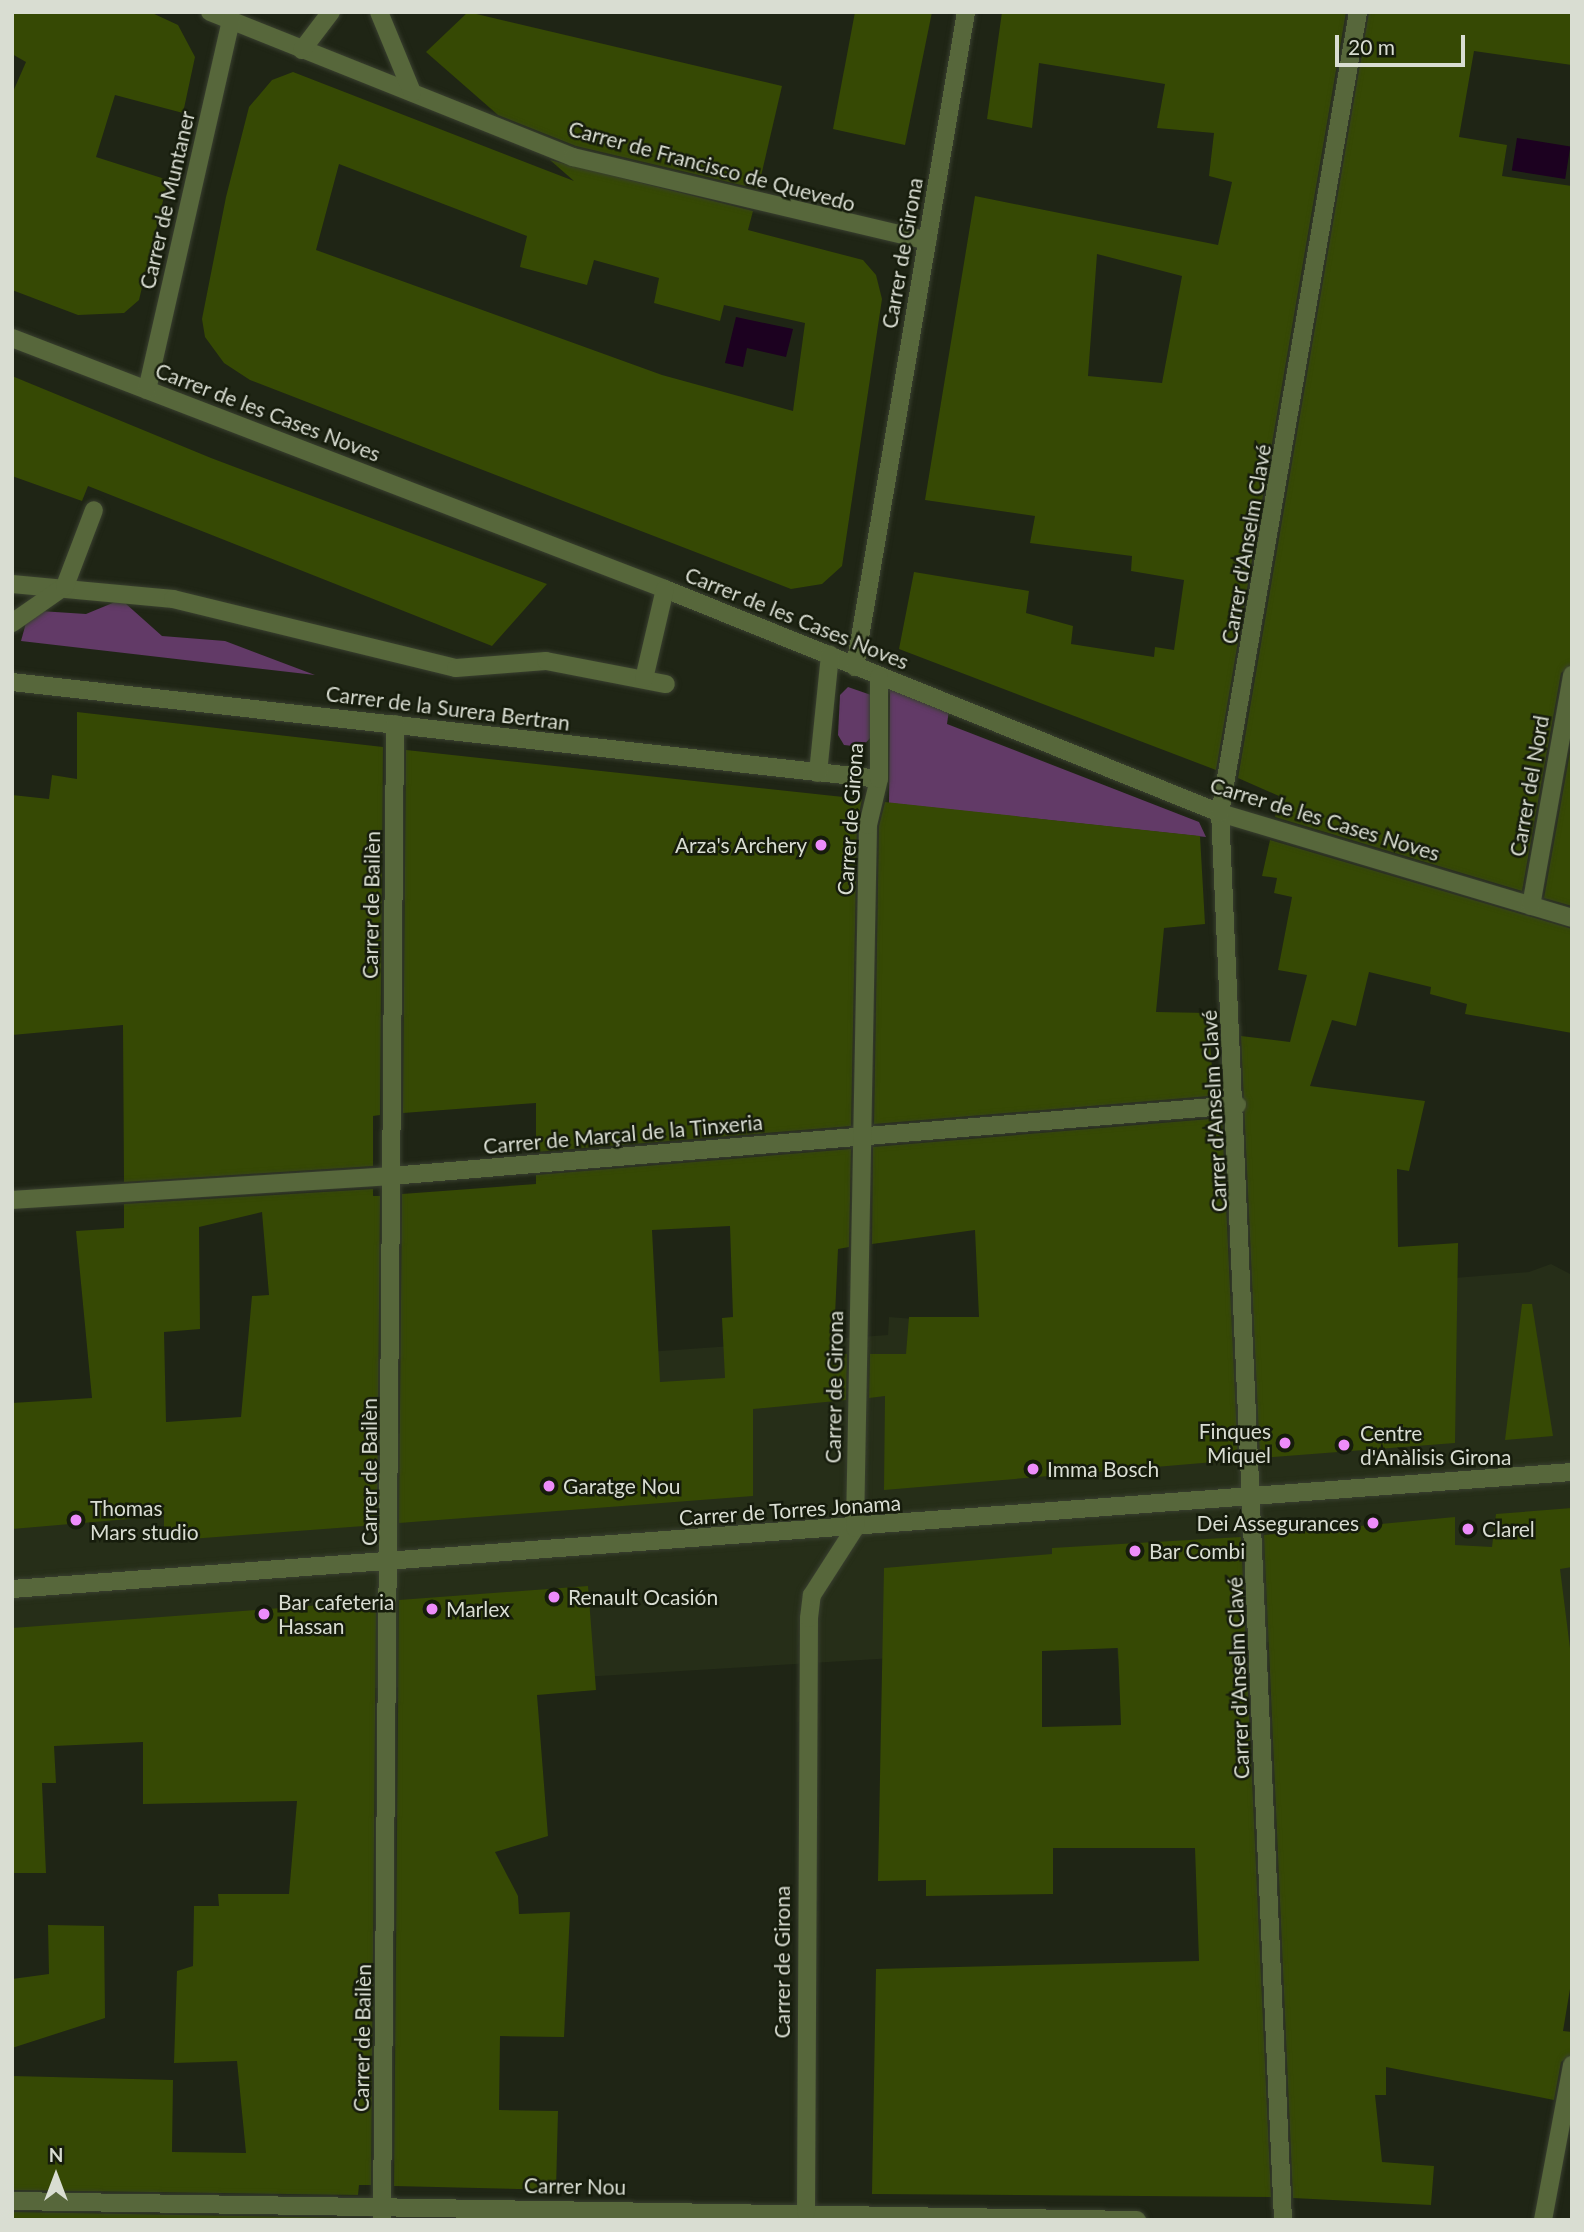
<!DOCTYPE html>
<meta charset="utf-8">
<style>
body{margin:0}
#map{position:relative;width:1584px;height:2232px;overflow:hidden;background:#1f2515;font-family:Lato,sans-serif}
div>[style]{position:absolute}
.built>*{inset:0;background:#262e18}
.green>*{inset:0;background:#623a67}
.water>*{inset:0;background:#1c0120;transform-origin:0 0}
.building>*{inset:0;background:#364904}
.roads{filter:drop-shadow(0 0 2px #393f2f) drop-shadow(0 0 2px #393f2f)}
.minor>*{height:18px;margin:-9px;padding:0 9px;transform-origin:9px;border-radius:9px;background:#57673b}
.dots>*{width:19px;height:19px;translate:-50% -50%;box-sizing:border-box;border:4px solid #161c0c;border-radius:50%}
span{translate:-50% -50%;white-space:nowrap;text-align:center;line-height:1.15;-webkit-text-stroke:5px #161c0c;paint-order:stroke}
.street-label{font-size:21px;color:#d9ddd2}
.poi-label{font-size:21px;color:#d9ddd2}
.right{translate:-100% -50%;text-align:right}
.left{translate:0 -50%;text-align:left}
.frame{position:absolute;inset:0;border:14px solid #d9ddd2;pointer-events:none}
.north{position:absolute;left:21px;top:2141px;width:70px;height:70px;-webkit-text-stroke:5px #161c0c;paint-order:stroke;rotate:0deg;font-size:19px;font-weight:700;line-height:28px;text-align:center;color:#d9ddd2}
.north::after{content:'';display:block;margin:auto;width:24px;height:32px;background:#d9ddd2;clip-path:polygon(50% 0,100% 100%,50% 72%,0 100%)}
.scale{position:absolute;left:1335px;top:35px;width:130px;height:32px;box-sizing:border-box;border:4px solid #d9ddd2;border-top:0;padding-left:9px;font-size:21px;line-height:24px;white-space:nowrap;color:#d9ddd2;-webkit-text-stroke:5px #161c0c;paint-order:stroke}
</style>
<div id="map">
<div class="built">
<div style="clip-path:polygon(1551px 1264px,1572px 1275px,1572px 1664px,1286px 1640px,1118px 1659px,1117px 1648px,1042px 1649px,417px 1687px,12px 1697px,12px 1464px,418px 1432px,647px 1352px,888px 1335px,889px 1317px,979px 1324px,979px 1316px,1529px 1272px)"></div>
</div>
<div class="green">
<div style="clip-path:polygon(115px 602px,125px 603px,162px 636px,225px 641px,315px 675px,21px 641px,27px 619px,40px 611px,86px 614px)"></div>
<div style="clip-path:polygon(848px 687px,871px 695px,871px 737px,862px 747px,844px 745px,838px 735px,840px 695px)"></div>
<div style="clip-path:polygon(890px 689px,949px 710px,947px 724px,1199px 822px,1206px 837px,889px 803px)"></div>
</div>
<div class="water">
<div style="left:1517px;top:138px;width:54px;height:33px;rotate:9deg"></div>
<div style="clip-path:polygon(736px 317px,793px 329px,786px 357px,747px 348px,743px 367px,725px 363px)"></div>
</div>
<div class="building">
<div style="clip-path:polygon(12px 12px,150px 12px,178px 25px,195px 57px,183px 113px,115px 95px,96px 157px,168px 180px,139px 300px,124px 313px,78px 315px,12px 290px,12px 94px,26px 62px,12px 54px)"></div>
<div style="clip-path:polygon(468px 12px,782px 86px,758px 189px,576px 146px,498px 115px,426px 52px)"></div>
<div style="clip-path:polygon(855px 12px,932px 12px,905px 145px,833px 129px)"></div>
<div style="clip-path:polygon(evenodd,1002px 12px,1346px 12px,1216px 770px,899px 649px,914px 572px,1029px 591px,1026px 613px,1073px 626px,1071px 644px,1154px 657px,1155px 647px,1174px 650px,1184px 580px,1131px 571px,1132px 556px,1030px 543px,1035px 516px,925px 500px,975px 196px,1218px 245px,1232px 182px,1209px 176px,1214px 133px,1157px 128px,1165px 84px,1039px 63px,1032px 128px,987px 119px,1002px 12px,1097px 254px,1182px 276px,1162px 383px,1088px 376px,1097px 254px)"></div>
<div style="clip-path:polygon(1369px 12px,1572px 12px,1572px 65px,1474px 51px,1459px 137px,1507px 145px,1502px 176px,1572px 186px,1572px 664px,1561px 673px,1522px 891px,1275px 817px,1279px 796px,1238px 778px)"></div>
<div style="clip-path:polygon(evenodd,293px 72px,574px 181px,550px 160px,753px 211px,748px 230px,863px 260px,876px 275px,882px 299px,842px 566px,822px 584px,791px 589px,250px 380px,224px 363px,205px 337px,202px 319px,226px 197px,249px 107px,272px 80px,293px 72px,339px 164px,527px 236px,520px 267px,587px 285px,594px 260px,659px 278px,654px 303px,720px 321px,724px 305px,805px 323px,793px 411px,662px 375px,316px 250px,339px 164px)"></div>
<div style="clip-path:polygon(12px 376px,211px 458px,547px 584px,492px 646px,88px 486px,82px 501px,12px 476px)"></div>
<div style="clip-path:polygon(77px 712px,383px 747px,380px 1115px,373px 1116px,373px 1166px,124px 1182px,123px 1025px,12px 1035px,12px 795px,49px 799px,52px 775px,77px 779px)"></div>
<div style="clip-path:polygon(1572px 741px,1572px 906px,1544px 898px)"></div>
<div style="clip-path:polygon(406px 750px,862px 799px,857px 825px,851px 1126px,536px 1152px,536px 1103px,403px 1113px)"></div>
<div style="clip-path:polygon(885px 802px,1200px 836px,1205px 924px,1164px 928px,1156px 1012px,1208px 1013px,1213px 1082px,1220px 1075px,1221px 1095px,874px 1124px,879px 826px)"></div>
<div style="clip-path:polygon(1270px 840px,1572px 929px,1572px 1033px,1465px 1014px,1467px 1004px,1430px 994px,1431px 987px,1369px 972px,1356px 1026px,1332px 1020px,1310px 1086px,1425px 1101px,1409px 1171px,1397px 1169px,1398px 1247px,1458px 1243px,1455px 1443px,1260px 1458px,1241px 1036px,1290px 1042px,1307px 975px,1278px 970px,1292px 897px,1274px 893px,1277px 878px,1262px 876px)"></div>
<div style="clip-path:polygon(1222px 1118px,1238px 1460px,884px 1490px,885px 1396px,869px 1398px,870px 1354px,906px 1354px,909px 1317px,979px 1317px,975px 1230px,872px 1244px,873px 1147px)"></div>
<div style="clip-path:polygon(evenodd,851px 1149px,849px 1247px,838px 1249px,834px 1338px,835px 1354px,847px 1354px,846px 1400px,753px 1409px,753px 1496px,399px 1523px,402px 1194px,536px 1184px,536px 1175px,851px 1149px,730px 1226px,733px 1317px,722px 1318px,725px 1378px,660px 1382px,652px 1230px,730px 1226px)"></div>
<div style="clip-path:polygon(evenodd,373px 1189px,373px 1196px,380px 1196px,377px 1525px,164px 1541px,164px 1516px,12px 1529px,12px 1403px,92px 1398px,76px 1231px,124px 1228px,124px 1204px,373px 1189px,262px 1212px,269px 1295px,252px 1296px,241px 1417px,166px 1422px,164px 1332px,200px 1329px,199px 1227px,262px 1212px)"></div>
<div style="clip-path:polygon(1522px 1304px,1532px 1304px,1553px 1436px,1505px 1440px)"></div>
<div style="clip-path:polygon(1572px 1508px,1572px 1567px,1560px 1569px,1572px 1664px,1572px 1977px,1563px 2031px,1572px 2032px,1572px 2054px,1561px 2062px,1554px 2100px,1386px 2067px,1386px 2095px,1375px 2095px,1382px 2162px,1434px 2166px,1431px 2205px,1293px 2198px,1264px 1535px,1455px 1517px,1455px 1545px,1492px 1547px,1496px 1514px)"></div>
<div style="clip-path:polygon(evenodd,1241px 1537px,1271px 2197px,872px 2194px,876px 1969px,1199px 1961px,1195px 1848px,1053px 1848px,1053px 1894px,926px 1896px,926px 1880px,878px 1881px,884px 1568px,1052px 1554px,1052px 1548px,1241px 1537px,1118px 1648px,1121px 1725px,1042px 1727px,1042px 1651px,1118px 1648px)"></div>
<div style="clip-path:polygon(588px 1586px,596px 1690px,537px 1695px,548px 1836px,495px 1852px,518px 1896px,519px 1914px,570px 1912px,564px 2037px,500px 2036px,499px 2110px,558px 2111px,556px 2190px,394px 2186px,399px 1600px)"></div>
<div style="clip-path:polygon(376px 1601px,371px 2185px,359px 2185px,358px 2195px,12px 2190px,12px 2076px,173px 2080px,172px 2152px,246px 2153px,237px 2061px,174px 2063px,177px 1971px,193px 1966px,194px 1906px,219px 1906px,218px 1894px,289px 1894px,297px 1801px,143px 1804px,143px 1742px,54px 1746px,56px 1783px,42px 1783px,46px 1873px,12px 1873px,12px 1628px)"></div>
<div style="clip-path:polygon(48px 1925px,104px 1926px,105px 2018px,12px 2048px,12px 1979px,49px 1974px)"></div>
<div style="clip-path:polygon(12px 2212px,357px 2218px,12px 2220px)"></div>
</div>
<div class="roads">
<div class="minor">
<div style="left:210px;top:12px;width:391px;rotate:21.8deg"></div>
<div style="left:573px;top:157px;width:364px;rotate:13.3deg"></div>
<div style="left:379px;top:12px;width:87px;rotate:67.6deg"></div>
<div style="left:302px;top:50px;width:48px;rotate:-52.7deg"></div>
<div style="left:12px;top:338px;width:700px;rotate:21.03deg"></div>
<div style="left:665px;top:589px;width:598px;rotate:21.98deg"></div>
<div style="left:1220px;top:813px;width:367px;rotate:16.6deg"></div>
<div style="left:147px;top:390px;width:378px;rotate:-77.2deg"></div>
<div style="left:12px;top:584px;width:162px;rotate:5.3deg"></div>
<div style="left:173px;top:599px;width:291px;rotate:13.7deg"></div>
<div style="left:456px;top:668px;width:90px;rotate:-4.4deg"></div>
<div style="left:546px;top:661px;width:122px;rotate:10.9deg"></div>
<div style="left:12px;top:623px;width:65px;rotate:-34.9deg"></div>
<div style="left:65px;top:586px;width:81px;rotate:-69.1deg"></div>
<div style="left:855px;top:667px;width:664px;rotate:-80.38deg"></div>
<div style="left:644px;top:679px;width:92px;rotate:-76.9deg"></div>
<div style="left:12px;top:682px;width:872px;rotate:6.38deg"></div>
<div style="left:818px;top:773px;width:119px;rotate:-84.2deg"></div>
<div style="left:1531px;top:906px;width:235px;rotate:-79.9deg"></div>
<div style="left:12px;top:1200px;width:380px;rotate:-3.6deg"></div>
<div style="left:391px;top:1176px;width:849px;rotate:-4.8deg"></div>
<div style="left:12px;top:1589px;width:1564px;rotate:-4.29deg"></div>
<div style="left:12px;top:2201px;width:1125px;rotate:0.97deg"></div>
<div style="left:806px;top:2212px;width:594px;rotate:-89.71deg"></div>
<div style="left:809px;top:1618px;width:23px;rotate:-83deg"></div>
<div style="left:812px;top:1595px;width:80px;rotate:-57.3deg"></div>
<div style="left:855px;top:1528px;width:703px;rotate:-88.94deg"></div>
<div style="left:868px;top:825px;width:47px;rotate:-76.6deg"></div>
<div style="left:879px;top:779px;width:102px;rotate:-90deg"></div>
<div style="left:382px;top:2220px;width:1496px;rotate:-89.5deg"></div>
<div style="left:1283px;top:2220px;width:1408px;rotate:-92.56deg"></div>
<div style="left:1220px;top:813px;width:813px;rotate:-80.22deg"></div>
<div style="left:1543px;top:2220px;width:158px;rotate:-79.4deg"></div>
</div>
</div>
<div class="dots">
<div style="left:821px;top:845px;background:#ed8cfa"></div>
<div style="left:1285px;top:1443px;background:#ed8cfa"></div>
<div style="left:1344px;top:1445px;background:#ed8cfa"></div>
<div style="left:1033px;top:1469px;background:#ed8cfa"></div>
<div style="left:549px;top:1486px;background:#ed8cfa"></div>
<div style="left:76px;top:1520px;background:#ed8cfa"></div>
<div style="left:1373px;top:1523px;background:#ed8cfa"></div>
<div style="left:1468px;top:1529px;background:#ed8cfa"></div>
<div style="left:1135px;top:1551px;background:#ed8cfa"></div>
<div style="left:554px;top:1597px;background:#ed8cfa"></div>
<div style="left:432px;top:1609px;background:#ed8cfa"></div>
<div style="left:264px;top:1614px;background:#ed8cfa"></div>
</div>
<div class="street-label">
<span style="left:712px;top:166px;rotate:15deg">Carrer de Francisco de Quevedo</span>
<span style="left:167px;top:200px;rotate:-77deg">Carrer de Muntaner</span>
<span style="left:902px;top:253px;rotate:-80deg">Carrer de Girona</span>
<span style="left:268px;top:412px;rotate:21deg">Carrer de les Cases Noves</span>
<span style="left:1246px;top:544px;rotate:-80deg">Carrer d'Anselm Clavé</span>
<span style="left:797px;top:618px;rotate:22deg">Carrer de les Cases Noves</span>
<span style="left:448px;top:708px;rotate:7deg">Carrer de la Surera Bertran</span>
<span style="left:1529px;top:786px;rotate:-80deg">Carrer del Nord</span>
<span style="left:850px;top:819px;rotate:-86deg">Carrer de Girona</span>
<span style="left:1325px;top:819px;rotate:17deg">Carrer de les Cases Noves</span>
<span style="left:371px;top:905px;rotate:-89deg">Carrer de Bailèn</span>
<span style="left:1214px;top:1111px;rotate:-93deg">Carrer d'Anselm Clavé</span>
<span style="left:623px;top:1134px;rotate:-5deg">Carrer de Marçal de la Tinxeria</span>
<span style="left:834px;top:1387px;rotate:-89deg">Carrer de Girona</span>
<span style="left:369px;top:1472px;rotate:-90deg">Carrer de Bailèn</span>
<span style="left:790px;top:1510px;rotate:-4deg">Carrer de Torres Jonama</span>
<span style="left:1238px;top:1678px;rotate:-92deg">Carrer d'Anselm Clavé</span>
<span style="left:782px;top:1962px;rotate:-90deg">Carrer de Girona</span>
<span style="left:362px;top:2038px;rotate:-89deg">Carrer de Bailèn</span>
<span style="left:575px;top:2186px;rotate:1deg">Carrer Nou</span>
</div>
<div class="poi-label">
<span class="right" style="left:807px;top:845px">Arza's Archery</span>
<span class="right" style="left:1271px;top:1443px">Finques<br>Miquel</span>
<span class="left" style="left:1360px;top:1445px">Centre<br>d'Anàlisis Girona</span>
<span class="left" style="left:1047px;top:1469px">Imma Bosch</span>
<span class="left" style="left:563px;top:1486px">Garatge Nou</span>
<span class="left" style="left:90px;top:1520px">Thomas<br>Mars studio</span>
<span class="right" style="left:1359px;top:1523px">Dei Assegurances</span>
<span class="left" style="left:1482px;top:1529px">Clarel</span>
<span class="left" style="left:1149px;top:1551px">Bar Combi</span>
<span class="left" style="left:568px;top:1597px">Renault Ocasión</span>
<span class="left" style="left:278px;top:1614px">Bar cafeteria<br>Hassan</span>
<span class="left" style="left:446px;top:1609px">Marlex</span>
</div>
<div class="frame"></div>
<div class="north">N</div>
<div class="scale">20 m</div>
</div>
